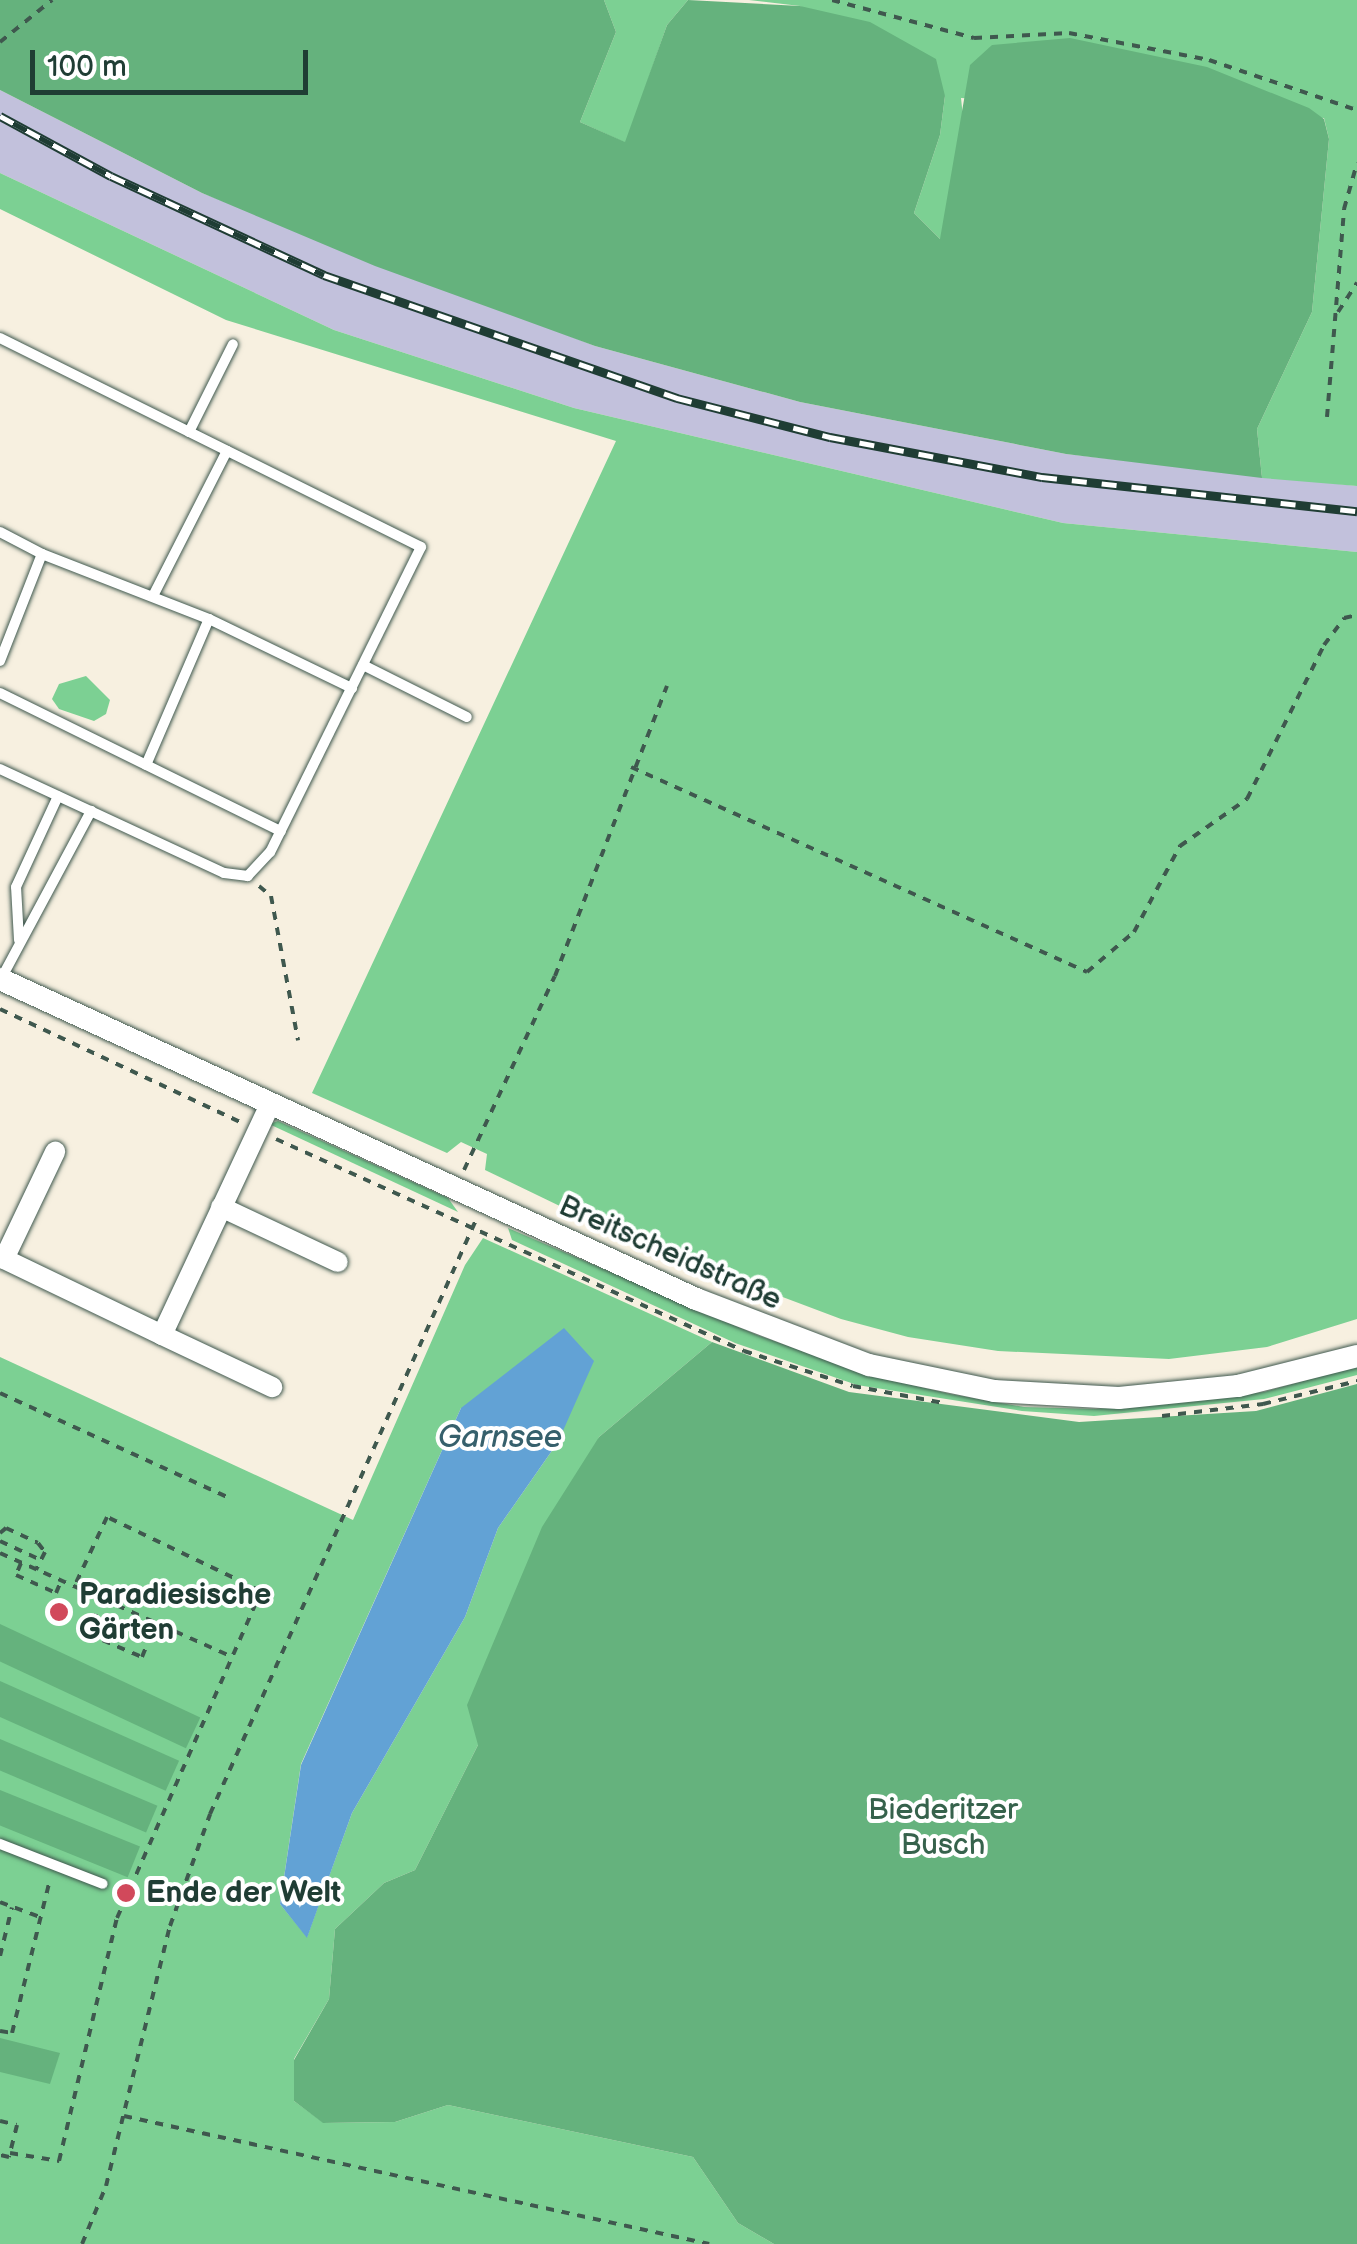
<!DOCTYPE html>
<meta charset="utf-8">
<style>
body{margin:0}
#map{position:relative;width:1357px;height:2244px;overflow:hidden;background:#f7f0e0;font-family:"Balsamiq Sans",sans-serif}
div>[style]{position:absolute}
.industrial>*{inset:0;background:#c2c1dc}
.green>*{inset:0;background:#7cd093}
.forest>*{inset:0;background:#65b27d;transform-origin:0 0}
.water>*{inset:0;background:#62a2d5}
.path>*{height:4px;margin-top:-2px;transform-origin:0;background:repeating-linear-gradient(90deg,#3f584e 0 8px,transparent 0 16px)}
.roads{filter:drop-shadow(0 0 2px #3f584e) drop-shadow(0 0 2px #3f584e)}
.service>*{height:10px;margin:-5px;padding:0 5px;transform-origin:5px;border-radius:5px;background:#fff}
.minor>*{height:20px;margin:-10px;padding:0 10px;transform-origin:10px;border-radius:10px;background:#fff}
.tertiary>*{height:22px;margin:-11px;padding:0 11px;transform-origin:11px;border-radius:11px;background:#fff}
.rail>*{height:9px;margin-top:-4.5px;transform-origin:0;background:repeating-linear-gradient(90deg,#fff 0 15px,#1f3d34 0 30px);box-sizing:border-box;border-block:2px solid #1f3d34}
.dots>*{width:28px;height:28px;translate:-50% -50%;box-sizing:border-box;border:5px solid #fff;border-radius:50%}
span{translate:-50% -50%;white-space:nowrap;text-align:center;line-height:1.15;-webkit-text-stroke:8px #fff;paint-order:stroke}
.street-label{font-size:30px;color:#1f3d34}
.poi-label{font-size:30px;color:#1f3d34;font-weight:700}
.left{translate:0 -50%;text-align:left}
.park-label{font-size:30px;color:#36624c}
.water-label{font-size:32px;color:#36606c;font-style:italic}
.scale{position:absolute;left:30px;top:50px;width:278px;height:45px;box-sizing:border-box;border:5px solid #1f3d34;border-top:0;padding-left:12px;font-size:30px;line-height:35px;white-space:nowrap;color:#1f3d34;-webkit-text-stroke:8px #fff;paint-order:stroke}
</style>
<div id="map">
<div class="industrial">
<div style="clip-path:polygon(0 90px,202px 193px,595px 346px,800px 402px,1066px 454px,1357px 486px,1357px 552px,1063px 523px,574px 408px,334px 330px,0 173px)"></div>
</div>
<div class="green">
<div style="clip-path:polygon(604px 0,688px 0,667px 25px,626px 143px,580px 122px,616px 32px)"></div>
<div style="clip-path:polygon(749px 0,1357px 0,1357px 486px,1262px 478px,1257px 429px,1312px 312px,1329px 139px,1324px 118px,961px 98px,964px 126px,941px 240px,914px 213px,940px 135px,945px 96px,800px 6px)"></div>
<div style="clip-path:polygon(0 173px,334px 330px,574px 408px,1063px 523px,1357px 552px,1357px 1319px,1267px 1347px,1169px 1359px,998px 1351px,908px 1337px,841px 1319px,626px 1238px,485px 1170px,487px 1154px,461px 1142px,447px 1153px,312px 1093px,616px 441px,226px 320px,0 209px)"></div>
<div style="clip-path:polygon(86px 676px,110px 700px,106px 714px,94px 721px,59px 709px,52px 699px,59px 684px)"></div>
<div style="clip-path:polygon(278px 1121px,448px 1198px,458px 1212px,269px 1124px)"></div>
<div style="clip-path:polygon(508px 1228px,757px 1335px,870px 1375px,950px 1394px,1024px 1407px,1096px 1409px,1264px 1392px,1357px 1366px,1357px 1375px,1264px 1399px,1094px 1416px,1022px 1411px,857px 1385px,735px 1343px,512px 1240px)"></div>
<div style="clip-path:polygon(evenodd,483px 1238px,712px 1342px,599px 1437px,478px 1745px,415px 1870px,384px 1883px,335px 1929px,329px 1999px,294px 2059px,294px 2101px,324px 2123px,395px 2122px,448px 2105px,693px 2157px,738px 2223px,774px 2244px,0 2244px,0 1357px,353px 1520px,465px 1265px,483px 1238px,461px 1408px,558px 1442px,498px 1528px,465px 1617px,352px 1813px,307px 1937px,280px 1904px,301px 1764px,461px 1408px)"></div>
</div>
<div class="forest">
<div style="clip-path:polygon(0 0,604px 0,616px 32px,580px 122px,625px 142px,667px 25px,688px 0,800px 6px,870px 22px,936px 59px,945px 96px,940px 135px,914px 213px,940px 239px,970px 65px,992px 45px,1070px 38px,1207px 67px,1309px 108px,1324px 119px,1329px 139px,1312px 312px,1257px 429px,1262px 478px,1066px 454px,800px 402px,595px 346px,375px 266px,202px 193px,0 90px)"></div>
<div style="clip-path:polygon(712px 1342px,849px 1392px,1079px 1422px,1256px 1411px,1357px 1384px,1357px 2244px,774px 2244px,738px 2223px,693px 2157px,448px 2105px,395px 2122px,323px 2123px,294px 2101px,294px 2060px,329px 1999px,335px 1929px,384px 1883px,415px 1870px,478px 1745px,467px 1705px,542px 1527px,599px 1437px)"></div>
<div style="left:0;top:1624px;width:221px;height:34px;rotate:25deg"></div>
<div style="left:0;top:1681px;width:196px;height:33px;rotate:24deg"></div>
<div style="left:0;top:1739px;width:171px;height:29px;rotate:23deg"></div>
<div style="left:0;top:1790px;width:151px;height:33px;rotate:22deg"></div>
<div style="clip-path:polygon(0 2038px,60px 2053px,50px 2084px,0 2072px)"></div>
</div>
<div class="water">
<div style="clip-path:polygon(564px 1328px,594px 1361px,558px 1442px,498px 1528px,465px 1617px,352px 1813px,307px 1938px,280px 1904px,301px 1765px,461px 1408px)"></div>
</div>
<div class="path">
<div style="left:832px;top:0;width:147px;rotate:15deg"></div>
<div style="left:974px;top:38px;width:95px;rotate:-3deg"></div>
<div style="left:1069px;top:33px;width:143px;rotate:10.9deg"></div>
<div style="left:1209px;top:60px;width:156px;rotate:18.7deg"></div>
<div style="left:0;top:42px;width:67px;rotate:-38.9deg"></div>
<div style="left:1338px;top:312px;width:35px;rotate:-57deg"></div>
<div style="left:1327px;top:417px;width:209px;rotate:-85.3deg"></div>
<div style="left:1344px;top:209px;width:48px;rotate:-74.2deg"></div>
<div style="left:631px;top:767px;width:500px;rotate:24.2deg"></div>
<div style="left:1087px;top:972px;width:62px;rotate:-40.4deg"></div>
<div style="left:1134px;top:932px;width:98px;rotate:-61.9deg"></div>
<div style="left:1180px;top:846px;width:82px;rotate:-35deg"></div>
<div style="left:1247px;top:799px;width:172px;rotate:-63.4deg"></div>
<div style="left:1324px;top:645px;width:34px;rotate:-53deg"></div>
<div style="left:1344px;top:618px;width:13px;rotate:-13deg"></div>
<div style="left:259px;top:886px;width:16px;rotate:40deg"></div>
<div style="left:271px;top:896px;width:147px;rotate:79.4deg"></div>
<div style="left:0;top:1009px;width:265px;rotate:25.2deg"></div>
<div style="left:276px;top:1139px;width:514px;rotate:24.37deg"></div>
<div style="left:744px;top:1351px;width:114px;rotate:17.8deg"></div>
<div style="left:853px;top:1386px;width:92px;rotate:10.7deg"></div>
<div style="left:464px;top:1170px;width:214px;rotate:-64.9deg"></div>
<div style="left:555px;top:976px;width:311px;rotate:-68.9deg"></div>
<div style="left:0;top:1393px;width:252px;rotate:24.6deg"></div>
<div style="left:1162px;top:1416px;width:102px;rotate:-6.8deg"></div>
<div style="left:1263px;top:1404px;width:97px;rotate:-13.7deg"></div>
<div style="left:0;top:1533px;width:8px;rotate:-40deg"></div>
<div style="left:6px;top:1528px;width:35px;rotate:25deg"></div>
<div style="left:38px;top:1543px;width:11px;rotate:52deg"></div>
<div style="left:45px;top:1552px;width:20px;rotate:117deg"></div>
<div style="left:0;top:1541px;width:45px;rotate:24.9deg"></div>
<div style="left:0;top:1553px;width:254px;rotate:24.1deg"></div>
<div style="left:21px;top:1563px;width:13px;rotate:113deg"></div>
<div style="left:16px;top:1575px;width:44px;rotate:24.2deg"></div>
<div style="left:56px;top:1593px;width:13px;rotate:-67deg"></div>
<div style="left:102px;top:1599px;width:38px;rotate:112deg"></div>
<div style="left:88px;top:1634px;width:59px;rotate:23.1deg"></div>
<div style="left:142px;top:1657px;width:38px;rotate:-68deg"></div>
<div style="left:0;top:1902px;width:43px;rotate:20.6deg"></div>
<div style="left:0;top:1956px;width:50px;rotate:-76.2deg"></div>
<div style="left:0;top:2031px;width:12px;rotate:9deg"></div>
<div style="left:12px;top:2033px;width:158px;rotate:-76.1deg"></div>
<div style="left:124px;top:2116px;width:599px;rotate:12.34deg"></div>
<div style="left:0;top:2121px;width:17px;rotate:13deg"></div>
<div style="left:17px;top:2125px;width:33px;rotate:104deg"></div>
<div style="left:9px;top:2157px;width:9px;rotate:-167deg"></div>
<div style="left:10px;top:2153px;width:50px;rotate:9.3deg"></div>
<div style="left:59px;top:2161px;width:250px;rotate:-76.6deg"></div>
<div style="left:117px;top:1918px;width:357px;rotate:-66.2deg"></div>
<div style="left:261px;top:1591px;width:171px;rotate:-154.3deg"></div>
<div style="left:107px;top:1517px;width:77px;rotate:115.2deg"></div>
<div style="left:82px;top:2244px;width:63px;rotate:-67.5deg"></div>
<div style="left:106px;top:2186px;width:268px;rotate:-76.2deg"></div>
<div style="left:170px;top:1926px;width:119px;rotate:-70.3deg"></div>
<div style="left:210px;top:1814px;width:651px;rotate:-65.88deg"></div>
</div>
<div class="roads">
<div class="service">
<div style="left:0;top:338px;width:470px;rotate:26.4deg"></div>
<div style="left:421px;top:547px;width:340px;rotate:116.3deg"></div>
<div style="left:270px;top:852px;width:33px;rotate:133deg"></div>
<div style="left:248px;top:876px;width:24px;rotate:-173deg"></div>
<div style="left:224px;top:873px;width:247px;rotate:-155.1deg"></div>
<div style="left:189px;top:432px;width:98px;rotate:-63.4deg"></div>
<div style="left:0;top:532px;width:47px;rotate:27.6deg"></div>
<div style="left:153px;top:596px;width:163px;rotate:-63deg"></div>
<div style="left:0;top:661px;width:115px;rotate:-68.6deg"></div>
<div style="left:42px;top:554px;width:179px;rotate:21.3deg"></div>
<div style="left:209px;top:619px;width:159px;rotate:25.8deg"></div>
<div style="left:363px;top:665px;width:116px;rotate:26.6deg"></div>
<div style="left:0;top:693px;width:313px;rotate:26.2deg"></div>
<div style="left:146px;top:765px;width:159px;rotate:-66.7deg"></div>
<div style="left:19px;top:940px;width:53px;rotate:-93.2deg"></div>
<div style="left:16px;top:887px;width:100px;rotate:-65.2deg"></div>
<div style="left:1px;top:979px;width:191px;rotate:-61.8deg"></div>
<div style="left:0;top:1844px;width:110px;rotate:21.2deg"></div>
</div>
<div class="minor">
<div style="left:221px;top:1207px;width:129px;rotate:25.2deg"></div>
<div style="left:0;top:1257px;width:180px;rotate:25.7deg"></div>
<div style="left:162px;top:1335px;width:255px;rotate:-64.9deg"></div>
<div style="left:4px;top:1259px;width:119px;rotate:-64.5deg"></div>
<div style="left:162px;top:1335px;width:122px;rotate:25.3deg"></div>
</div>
<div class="tertiary">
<div style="left:0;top:979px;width:766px;rotate:24.69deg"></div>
<div style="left:696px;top:1299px;width:185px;rotate:20.9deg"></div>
<div style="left:869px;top:1365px;width:128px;rotate:11.7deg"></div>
<div style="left:994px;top:1391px;width:125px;rotate:3.2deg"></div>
<div style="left:1119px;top:1398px;width:120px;rotate:-5.8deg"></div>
<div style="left:1238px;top:1386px;width:123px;rotate:-14.1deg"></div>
</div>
</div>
<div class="rail">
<div style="left:0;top:116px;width:126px;rotate:28.4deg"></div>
<div style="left:111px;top:176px;width:235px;rotate:24.9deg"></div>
<div style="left:324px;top:275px;width:374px;rotate:19.2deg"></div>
<div style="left:677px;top:398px;width:158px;rotate:14.3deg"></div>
<div style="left:830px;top:437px;width:216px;rotate:10.7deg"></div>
<div style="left:1042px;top:477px;width:317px;rotate:6.2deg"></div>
</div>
<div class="dots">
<div style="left:59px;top:1612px;background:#d1495b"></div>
<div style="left:126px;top:1893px;background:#d1495b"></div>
</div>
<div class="street-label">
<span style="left:670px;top:1253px;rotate:24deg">Breitscheidstraße</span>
</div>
<div class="poi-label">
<span class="left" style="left:79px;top:1612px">Paradiesische<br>Gärten</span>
<span class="left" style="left:146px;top:1893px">Ende der Welt</span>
</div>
<div class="park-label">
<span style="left:943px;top:1827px">Biederitzer<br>Busch</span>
</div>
<div class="water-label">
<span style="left:500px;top:1438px">Garnsee</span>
</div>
<div class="scale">100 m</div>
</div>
